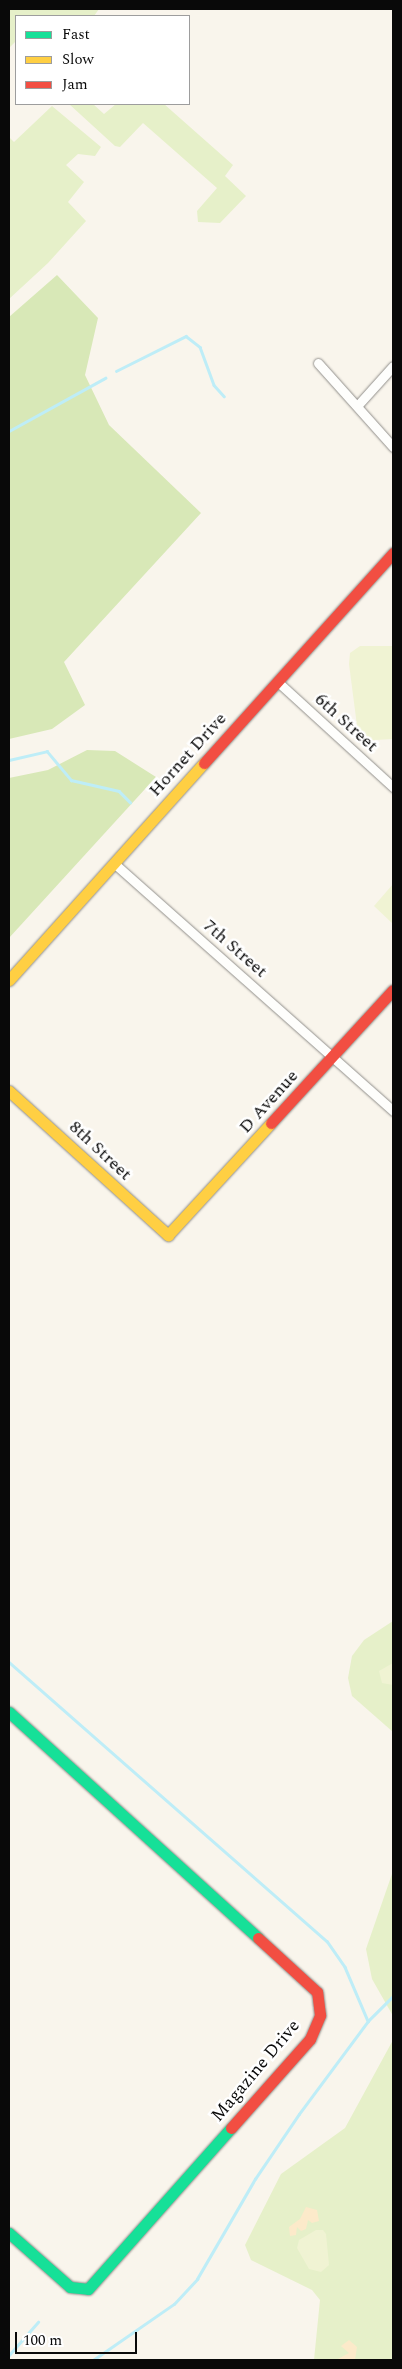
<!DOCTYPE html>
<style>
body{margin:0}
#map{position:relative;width:402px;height:2369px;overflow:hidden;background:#f9f5ec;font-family:Spectral,serif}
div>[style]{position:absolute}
.green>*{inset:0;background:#e6f0c9}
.forest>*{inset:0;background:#d8e8b7}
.sand>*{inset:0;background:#fceaca}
.pitch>*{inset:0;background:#f0f3d3}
.stream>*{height:2.5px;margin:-1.25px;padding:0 1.25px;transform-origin:1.25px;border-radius:1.25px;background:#beedf7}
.roads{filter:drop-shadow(0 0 1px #918f8b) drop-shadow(0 0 1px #918f8b)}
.street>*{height:9px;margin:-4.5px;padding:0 4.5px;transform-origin:4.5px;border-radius:4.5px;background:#fefefc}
.fast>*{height:11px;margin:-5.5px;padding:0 5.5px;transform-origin:5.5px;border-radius:5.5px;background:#16e098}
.slow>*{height:11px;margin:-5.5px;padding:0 5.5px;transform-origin:5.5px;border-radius:5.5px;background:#ffcf43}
.jam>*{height:11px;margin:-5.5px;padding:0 5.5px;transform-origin:5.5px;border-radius:5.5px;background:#f24e42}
span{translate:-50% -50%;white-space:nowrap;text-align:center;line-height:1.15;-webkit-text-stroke:5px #fff;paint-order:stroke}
.street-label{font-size:18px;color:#090909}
.frame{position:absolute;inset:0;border:10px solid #090909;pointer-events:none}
.legend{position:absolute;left:15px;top:15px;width:175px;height:90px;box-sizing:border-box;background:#fff;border:1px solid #9d9d9d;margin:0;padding:6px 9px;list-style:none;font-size:15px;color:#090909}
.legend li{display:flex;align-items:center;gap:10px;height:25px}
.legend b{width:25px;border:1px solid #9d9d9d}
.scale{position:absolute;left:15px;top:2332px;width:122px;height:22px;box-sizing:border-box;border:2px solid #090909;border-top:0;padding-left:6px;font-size:15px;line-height:18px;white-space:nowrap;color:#090909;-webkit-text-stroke:4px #fff;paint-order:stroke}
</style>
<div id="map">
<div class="green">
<div style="clip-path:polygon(9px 9px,99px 9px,94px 16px,16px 16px,16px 41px,9px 48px)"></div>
<div style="clip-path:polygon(69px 104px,93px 104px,104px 114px,116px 104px,164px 104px,233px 165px,225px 176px,246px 196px,220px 223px,198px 222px,197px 211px,217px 188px,143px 123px,120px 147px,115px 146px)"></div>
<div style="clip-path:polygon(52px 106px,101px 147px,95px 156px,78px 154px,66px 165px,84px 182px,68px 202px,86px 221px,48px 263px,9px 299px,9px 137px,14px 142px)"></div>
<div style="clip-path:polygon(393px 1621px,393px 1732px,352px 1696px,348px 1678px,352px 1656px,364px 1640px)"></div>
<div style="clip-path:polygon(393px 1871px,393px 2025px,393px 2016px,372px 1979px,366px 1949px)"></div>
<div style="clip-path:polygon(393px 2040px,393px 2360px,314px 2360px,320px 2300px,312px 2290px,251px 2260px,245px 2245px,281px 2174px,345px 2128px)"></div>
</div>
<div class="forest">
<div style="clip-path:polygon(57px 275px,98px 318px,85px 375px,109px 425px,201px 513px,64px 662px,85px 705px,52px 729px,9px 739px,9px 317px)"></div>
<div style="clip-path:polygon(87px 750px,115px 751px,156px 777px,9px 938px,9px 778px,48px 770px)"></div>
</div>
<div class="sand">
<div style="clip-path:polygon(306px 2207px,317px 2210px,319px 2221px,312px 2223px,308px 2220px,306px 2229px,301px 2231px,297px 2227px,296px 2235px,290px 2236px,289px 2227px,300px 2219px)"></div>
<div style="clip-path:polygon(349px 2340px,357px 2347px,355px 2360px,336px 2360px,349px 2353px,341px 2346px)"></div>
</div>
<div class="pitch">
<div style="clip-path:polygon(360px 646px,393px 646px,393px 739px,359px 741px,349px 664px,350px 653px)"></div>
<div style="clip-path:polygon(393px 884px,393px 924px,374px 906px)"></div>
<div style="clip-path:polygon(393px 1663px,393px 1685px,382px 1683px,379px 1671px)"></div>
<div style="clip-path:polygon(316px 2230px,323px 2230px,326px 2234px,329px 2265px,321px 2272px,309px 2269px,297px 2248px,299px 2240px)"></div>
</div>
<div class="stream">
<div style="left:116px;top:371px;width:78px;rotate:-26.6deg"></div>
<div style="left:186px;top:336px;width:18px;rotate:38deg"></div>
<div style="left:200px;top:347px;width:40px;rotate:69.8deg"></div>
<div style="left:214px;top:385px;width:15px;rotate:48deg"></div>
<div style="left:9px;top:431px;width:110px;rotate:-28.9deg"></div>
<div style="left:9px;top:760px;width:39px;rotate:-13deg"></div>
<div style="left:47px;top:751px;width:38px;rotate:50deg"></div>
<div style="left:71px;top:780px;width:49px;rotate:12.9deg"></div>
<div style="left:119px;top:791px;width:16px;rotate:45deg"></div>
<div style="left:9px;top:1662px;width:423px;rotate:41.3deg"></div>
<div style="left:327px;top:1941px;width:32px;rotate:55deg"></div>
<div style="left:345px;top:1967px;width:59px;rotate:66.9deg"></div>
<div style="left:9px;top:2355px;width:44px;rotate:-48.7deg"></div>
<div style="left:93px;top:2360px;width:98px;rotate:-34.7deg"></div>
<div style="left:174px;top:2304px;width:34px;rotate:-47deg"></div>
<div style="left:197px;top:2279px;width:116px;rotate:-59.9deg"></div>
<div style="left:255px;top:2179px;width:78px;rotate:-55.9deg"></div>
<div style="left:299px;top:2114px;width:116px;rotate:-53.4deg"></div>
<div style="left:368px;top:2021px;width:35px;rotate:-45deg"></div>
</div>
<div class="roads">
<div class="street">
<div style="left:318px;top:363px;width:113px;rotate:48.2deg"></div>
<div style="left:357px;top:406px;width:54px;rotate:-48deg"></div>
<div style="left:278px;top:682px;width:156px;rotate:42.4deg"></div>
<div style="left:115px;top:864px;width:372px;rotate:41.6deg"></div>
</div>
<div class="fast">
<div style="left:9px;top:1712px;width:336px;rotate:42.2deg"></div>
<div style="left:9px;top:2233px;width:81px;rotate:41.5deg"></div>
<div style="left:70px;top:2287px;width:18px;rotate:6deg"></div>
<div style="left:88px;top:2289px;width:215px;rotate:-48.4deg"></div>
</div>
<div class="slow">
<div style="left:9px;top:980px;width:292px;rotate:-48.1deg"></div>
<div style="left:9px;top:1091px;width:215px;rotate:42.2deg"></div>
<div style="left:168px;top:1235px;width:152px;rotate:-47.4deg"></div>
</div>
<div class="jam">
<div style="left:204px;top:763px;width:283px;rotate:-48deg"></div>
<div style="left:271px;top:1123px;width:180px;rotate:-47.5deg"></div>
<div style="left:231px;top:2128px;width:119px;rotate:-48.4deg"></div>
<div style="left:310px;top:2039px;width:26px;rotate:-67deg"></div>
<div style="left:320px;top:2015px;width:23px;rotate:-97deg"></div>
<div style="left:317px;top:1992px;width:80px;rotate:-137.5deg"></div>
</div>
</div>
<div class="street-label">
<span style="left:346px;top:723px;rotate:42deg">6th Street</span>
<span style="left:188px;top:755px;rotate:-48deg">Hornet Drive</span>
<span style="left:235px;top:949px;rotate:41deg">7th Street</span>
<span style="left:269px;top:1102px;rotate:-48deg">D Avenue</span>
<span style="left:100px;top:1151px;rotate:43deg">8th Street</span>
<span style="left:256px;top:2071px;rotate:-50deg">Magazine Drive</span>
</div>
<div class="frame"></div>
<ul class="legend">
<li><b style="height:6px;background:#16e098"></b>Fast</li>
<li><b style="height:6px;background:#ffcf43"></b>Slow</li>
<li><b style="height:6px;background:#f24e42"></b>Jam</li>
</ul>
<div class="scale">100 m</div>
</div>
